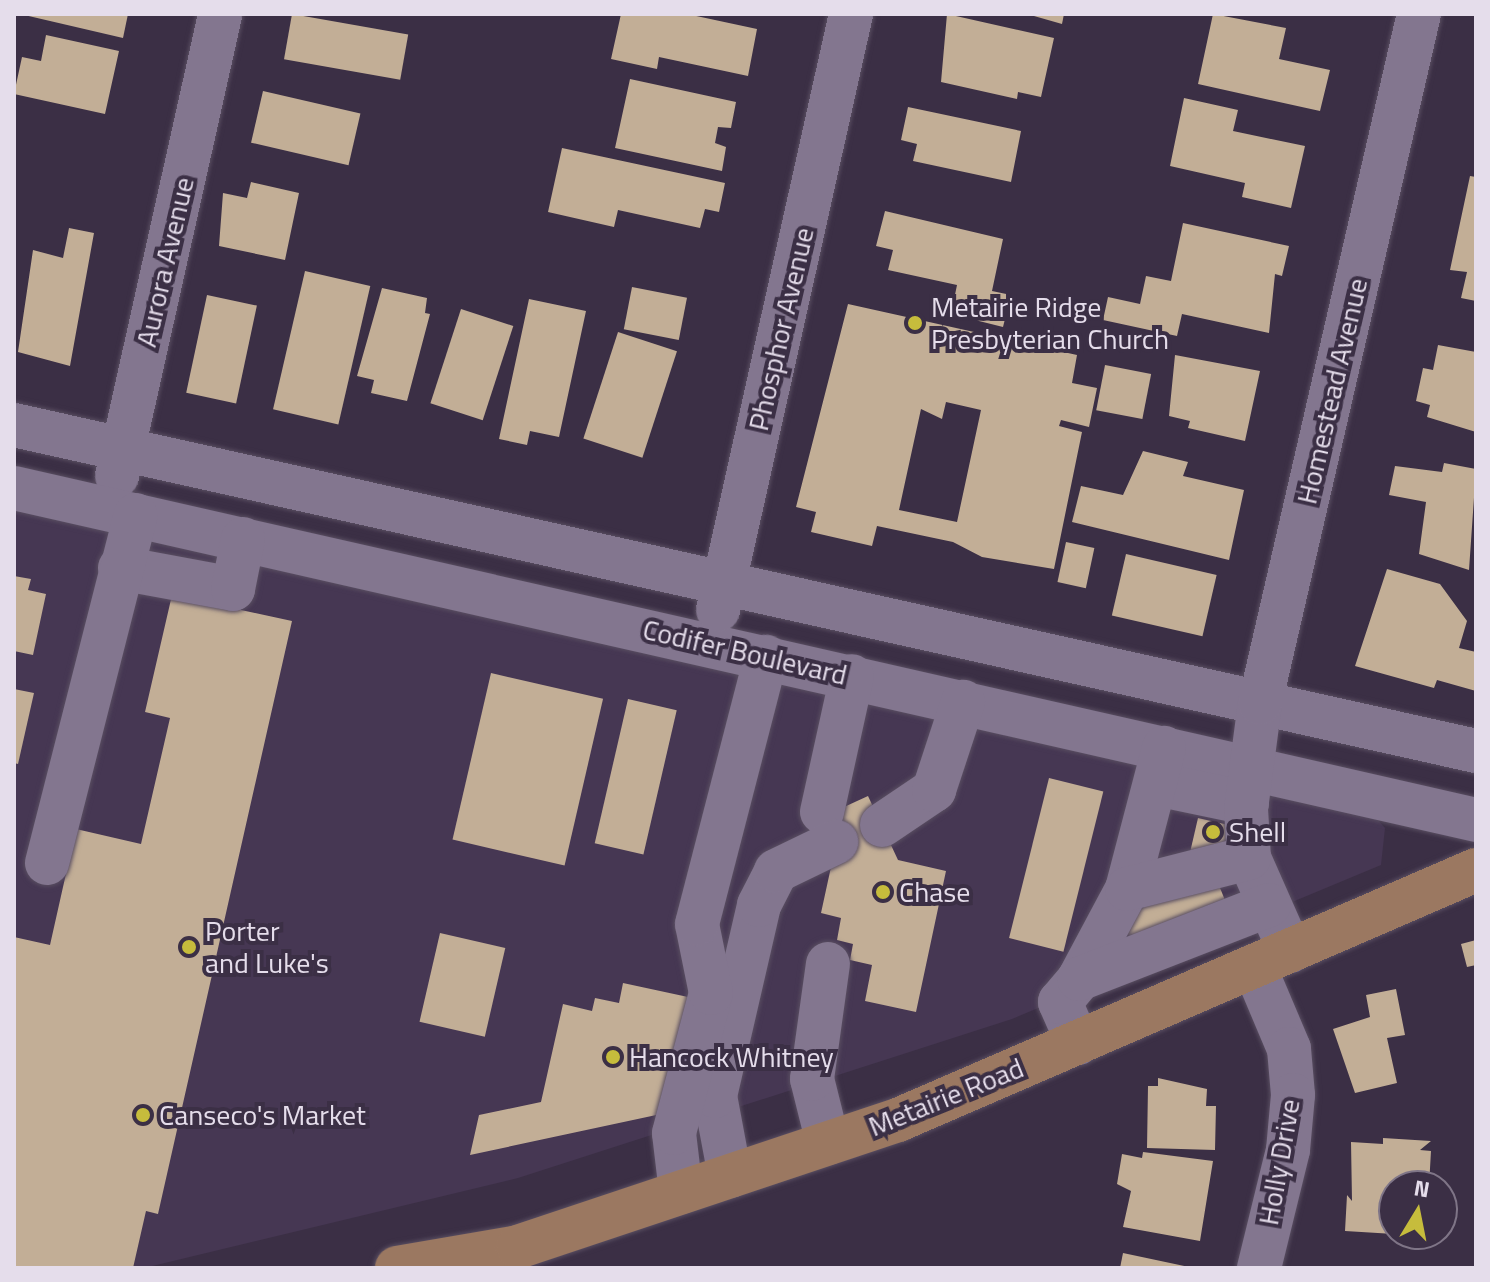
<!DOCTYPE html>
<style>
body{margin:0}
#map{position:relative;width:1490px;height:1282px;overflow:hidden;background:#3b2f45;font-family:"Titillium Web",sans-serif}
div>[style]{position:absolute}
.built>*{inset:0;background:#463753}
.building>*{inset:0;background:#c2ae96;transform-origin:0 0}
.roads{filter:drop-shadow(0 0 2px #594e61) drop-shadow(0 0 2px #594e61)}
.minor>*{height:44px;margin:-22px;padding:0 22px;transform-origin:22px;border-radius:22px;background:#83768f}
.major>*{height:44px;margin:-22px;padding:0 22px;transform-origin:22px;border-radius:22px;background:#9b7861}
.dots>*{width:22px;height:22px;translate:-50% -50%;box-sizing:border-box;border:4px solid #3b2f45;border-radius:50%}
span{translate:-50% -50%;white-space:nowrap;text-align:center;line-height:1.15;-webkit-text-stroke:8px #3b2f45;paint-order:stroke}
.street-label{font-size:28px;color:#e5ddeb}
.poi-label{font-size:28px;color:#e5ddeb}
.left{translate:0 -50%;text-align:left}
.frame{position:absolute;inset:0;border:16px solid #e5ddeb;pointer-events:none}
.north{position:absolute;left:1378px;top:1170px;width:80px;height:80px;box-sizing:border-box;background:#3b2f45;border:2px solid #7f7587;border-radius:50%;rotate:10deg;font-size:22px;font-weight:700;line-height:32px;text-align:center;color:#e5ddeb}
.north::after{content:'';display:block;margin:auto;width:28px;height:36px;background:#c6bc3c;clip-path:polygon(50% 0,100% 100%,50% 72%,0 100%)}
</style>
<div id="map">
<div class="built">
<div style="clip-path:polygon(14px 505px,1368px 809px,1385px 828px,1381px 865px,1012px 1019px,518px 1178px,144px 1268px,14px 1268px)"></div>
</div>
<div class="building">
<div style="clip-path:polygon(20px 14px,128px 14px,123px 38px)"></div>
<div style="left:292px;top:14px;width:118px;height:46px;rotate:10deg"></div>
<div style="clip-path:polygon(621px 14px,687px 14px,757px 29px,748px 76px,659px 57px,657px 69px,611px 59px)"></div>
<div style="clip-path:polygon(947px 14px,1054px 38px,1041px 97px,1018px 92px,1017px 99px,941px 82px)"></div>
<div style="clip-path:polygon(1027px 14px,1064px 14px,1062px 24px)"></div>
<div style="clip-path:polygon(1213px 14px,1286px 28px,1279px 59px,1330px 70px,1320px 111px,1198px 84px)"></div>
<div style="clip-path:polygon(46px 35px,119px 51px,105px 114px,14px 94px,22px 57px,41px 61px)"></div>
<div style="clip-path:polygon(630px 79px,736px 102px,731px 128px,718px 127px,715px 143px,726px 147px,722px 171px,615px 148px)"></div>
<div style="left:263px;top:91px;width:100px;height:53px;rotate:13deg"></div>
<div style="clip-path:polygon(1184px 98px,1238px 110px,1233px 131px,1305px 146px,1291px 208px,1242px 197px,1245px 183px,1170px 166px)"></div>
<div style="clip-path:polygon(908px 107px,1021px 131px,1011px 182px,913px 161px,917px 144px,901px 140px)"></div>
<div style="clip-path:polygon(562px 148px,725px 183px,719px 212px,705px 209px,700px 228px,618px 210px,614px 227px,548px 212px)"></div>
<div style="clip-path:polygon(1470px 176px,1476px 177px,1476px 301px,1461px 298px,1467px 272px,1450px 270px)"></div>
<div style="clip-path:polygon(251px 182px,299px 193px,285px 260px,219px 246px,223px 193px,247px 198px)"></div>
<div style="clip-path:polygon(885px 211px,1003px 239px,992px 291px,1011px 295px,1003px 327px,951px 314px,957px 285px,888px 270px,893px 250px,876px 246px)"></div>
<div style="clip-path:polygon(1183px 223px,1289px 246px,1282px 276px,1275px 274px,1269px 333px,1182px 314px,1177px 336px,1103px 320px,1108px 297px,1140px 304px,1146px 276px,1171px 281px)"></div>
<div style="clip-path:polygon(69px 228px,94px 233px,70px 366px,18px 352px,33px 250px,63px 258px)"></div>
<div style="left:305px;top:271px;width:67px;height:142px;rotate:13deg"></div>
<div style="left:632px;top:287px;width:56px;height:43px;rotate:11deg"></div>
<div style="clip-path:polygon(382px 288px,427px 298px,425px 313px,430px 314px,407px 401px,371px 393px,374px 380px,357px 376px)"></div>
<div style="left:207px;top:295px;width:51px;height:100px;rotate:12deg"></div>
<div style="clip-path:polygon(529px 299px,586px 311px,559px 437px,530px 431px,527px 445px,499px 439px)"></div>
<div style="clip-path:polygon(evenodd,848px 304px,1077px 355px,1072px 383px,1097px 388px,1089px 427px,1061px 420px,1059px 426px,1082px 432px,1054px 569px,982px 557px,953px 542px,877px 526px,872px 546px,811px 532px,816px 512px,796px 507px,848px 304px,946px 402px,981px 410px,957px 522px,899px 510px,921px 409px,942px 419px,946px 402px)"></div>
<div style="left:461px;top:309px;width:55px;height:99px;rotate:18deg"></div>
<div style="left:618px;top:332px;width:62px;height:112px;rotate:18deg"></div>
<div style="clip-path:polygon(1438px 345px,1476px 352px,1476px 432px,1427px 417px,1430px 405px,1416px 401px,1423px 368px,1433px 370px)"></div>
<div style="clip-path:polygon(1175px 355px,1260px 371px,1245px 441px,1188px 428px,1190px 421px,1169px 416px)"></div>
<div style="left:1105px;top:365px;width:47px;height:46px;rotate:11deg"></div>
<div style="clip-path:polygon(1143px 451px,1188px 462px,1183px 476px,1244px 490px,1229px 560px,1072px 522px,1081px 486px,1123px 495px)"></div>
<div style="clip-path:polygon(1444px 463px,1476px 469px,1469px 570px,1419px 554px,1426px 502px,1389px 495px,1395px 466px,1442px 472px)"></div>
<div style="left:1066px;top:542px;width:29px;height:41px;rotate:12deg"></div>
<div style="left:1126px;top:554px;width:93px;height:63px;rotate:13deg"></div>
<div style="clip-path:polygon(1387px 569px,1440px 584px,1467px 621px,1459px 648px,1476px 652px,1476px 691px,1437px 680px,1434px 688px,1355px 666px)"></div>
<div style="clip-path:polygon(14px 576px,31px 579px,28px 590px,46px 594px,33px 655px,14px 651px)"></div>
<div style="clip-path:polygon(172px 595px,292px 621px,158px 1214px,146px 1211px,133px 1268px,14px 1268px,14px 937px,50px 945px,76px 829px,141px 844px,170px 718px,145px 712px)"></div>
<div style="left:491px;top:673px;width:115px;height:171px;rotate:13deg"></div>
<div style="clip-path:polygon(14px 689px,34px 693px,18px 764px,14px 763px)"></div>
<div style="left:628px;top:699px;width:50px;height:148px;rotate:13deg"></div>
<div style="left:1049px;top:778px;width:56px;height:165px;rotate:14deg"></div>
<div style="clip-path:polygon(868px 796px,898px 860px,946px 871px,916px 1012px,865px 1001px,872px 965px,850px 960px,853px 944px,837px 940px,841px 918px,821px 913px,844px 807px)"></div>
<div style="left:1198px;top:818px;width:36px;height:38px;rotate:13deg"></div>
<div style="left:1216px;top:878px;width:37px;height:103px;rotate:68deg"></div>
<div style="left:440px;top:933px;width:67px;height:91px;rotate:13deg"></div>
<div style="clip-path:polygon(1476px 940px,1476px 965px,1467px 967px,1461px 944px)"></div>
<div style="clip-path:polygon(623px 983px,688px 997px,661px 1114px,470px 1155px,479px 1115px,541px 1102px,563px 1004px,592px 1011px,595px 998px,619px 1003px)"></div>
<div style="clip-path:polygon(1396px 989px,1405px 1035px,1387px 1038px,1397px 1083px,1355px 1093px,1333px 1029px,1370px 1017px,1366px 995px)"></div>
<div style="clip-path:polygon(1158px 1078px,1207px 1089px,1206px 1106px,1216px 1106px,1215px 1150px,1147px 1148px,1148px 1086px,1158px 1086px)"></div>
<div style="clip-path:polygon(1383px 1138px,1431px 1141px,1420px 1150px,1431px 1151px,1429px 1186px,1394px 1186px,1394px 1234px,1345px 1231px,1347px 1195px,1352px 1201px,1351px 1142px,1383px 1144px)"></div>
<div style="clip-path:polygon(1143px 1152px,1213px 1161px,1200px 1241px,1123px 1227px,1131px 1191px,1117px 1184px,1122px 1154px,1142px 1158px)"></div>
<div style="clip-path:polygon(1123px 1253px,1189px 1267px,1188px 1268px,1120px 1268px)"></div>
</div>
<div class="roads">
<div class="minor">
<div style="left:14px;top:425px;width:1498px;rotate:12.57deg"></div>
<div style="left:117px;top:476px;width:473px;rotate:-77.4deg"></div>
<div style="left:14px;top:488px;width:1499px;rotate:12.79deg"></div>
<div style="left:120px;top:568px;width:115px;rotate:10.5deg"></div>
<div style="left:233px;top:589px;width:51px;rotate:-78.7deg"></div>
<div style="left:718px;top:610px;width:611px;rotate:-77.42deg"></div>
<div style="left:1156px;top:784px;width:93px;rotate:11.8deg"></div>
<div style="left:822px;top:812px;width:139px;rotate:-77.6deg"></div>
<div style="left:882px;top:825px;width:63px;rotate:-33.9deg"></div>
<div style="left:934px;top:790px;width:93px;rotate:-71.8deg"></div>
<div style="left:47px;top:863px;width:359px;rotate:-75.7deg"></div>
<div style="left:1127px;top:889px;width:146px;rotate:-75.3deg"></div>
<div style="left:1290px;top:951px;width:102px;rotate:-113.8deg"></div>
<div style="left:1249px;top:858px;width:49px;rotate:-93.5deg"></div>
<div style="left:1246px;top:809px;width:107px;rotate:-82.5deg"></div>
<div style="left:1260px;top:703px;width:707px;rotate:-77.01deg"></div>
<div style="left:1254px;top:966px;width:90px;rotate:67.1deg"></div>
<div style="left:1289px;top:1049px;width:46px;rotate:85deg"></div>
<div style="left:1293px;top:1095px;width:55px;rotate:95.2deg"></div>
<div style="left:1288px;top:1150px;width:122px;rotate:103.8deg"></div>
<div style="left:1079px;top:979px;width:102px;rotate:-61.9deg"></div>
<div style="left:1127px;top:889px;width:126px;rotate:-14.3deg"></div>
<div style="left:1078px;top:1043px;width:45px;rotate:-113.7deg"></div>
<div style="left:1060px;top:1002px;width:30px;rotate:-50deg"></div>
<div style="left:1079px;top:979px;width:204px;rotate:-21.3deg"></div>
<div style="left:828px;top:1143px;width:66px;rotate:-104deg"></div>
<div style="left:812px;top:1079px;width:116px;rotate:-82.1deg"></div>
<div style="left:730px;top:1176px;width:81px;rotate:-100.6deg"></div>
<div style="left:715px;top:1096px;width:196px;rotate:-77deg"></div>
<div style="left:759px;top:905px;width:38px;rotate:-63deg"></div>
<div style="left:776px;top:871px;width:67px;rotate:-25.8deg"></div>
<div style="left:681px;top:1192px;width:59px;rotate:-96.8deg"></div>
<div style="left:674px;top:1133px;width:145px;rotate:-75.2deg"></div>
<div style="left:711px;top:993px;width:70px;rotate:-101.5deg"></div>
<div style="left:697px;top:924px;width:276px;rotate:-75.5deg"></div>
</div>
<div class="major">
<div style="left:397px;top:1268px;width:123px;rotate:-9.8deg"></div>
<div style="left:518px;top:1247px;width:401px;rotate:-18.5deg"></div>
<div style="left:898px;top:1120px;width:630px;rotate:-23.39deg"></div>
</div>
</div>
<div class="dots">
<div style="left:915px;top:323px;background:#c6bc3c"></div>
<div style="left:1213px;top:832px;background:#c6bc3c"></div>
<div style="left:883px;top:892px;background:#c6bc3c"></div>
<div style="left:189px;top:947px;background:#c6bc3c"></div>
<div style="left:613px;top:1057px;background:#c6bc3c"></div>
<div style="left:143px;top:1115px;background:#c6bc3c"></div>
</div>
<div class="street-label">
<span style="left:165px;top:262px;rotate:-77deg">Aurora Avenue</span>
<span style="left:781px;top:329px;rotate:-77deg">Phosphor Avenue</span>
<span style="left:1332px;top:391px;rotate:-77deg">Homestead Avenue</span>
<span style="left:745px;top:652px;rotate:13deg">Codifer Boulevard</span>
<span style="left:946px;top:1097px;rotate:-22deg">Metairie Road</span>
<span style="left:1279px;top:1162px;rotate:-80deg">Holly Drive</span>
</div>
<div class="poi-label">
<span class="left" style="left:931px;top:323px">Metairie Ridge<br>Presbyterian Church</span>
<span class="left" style="left:1229px;top:832px">Shell</span>
<span class="left" style="left:899px;top:892px">Chase</span>
<span class="left" style="left:205px;top:947px">Porter<br>and Luke's</span>
<span class="left" style="left:629px;top:1057px">Hancock Whitney</span>
<span class="left" style="left:159px;top:1115px">Canseco's Market</span>
</div>
<div class="frame"></div>
<div class="north">N</div>
</div>
